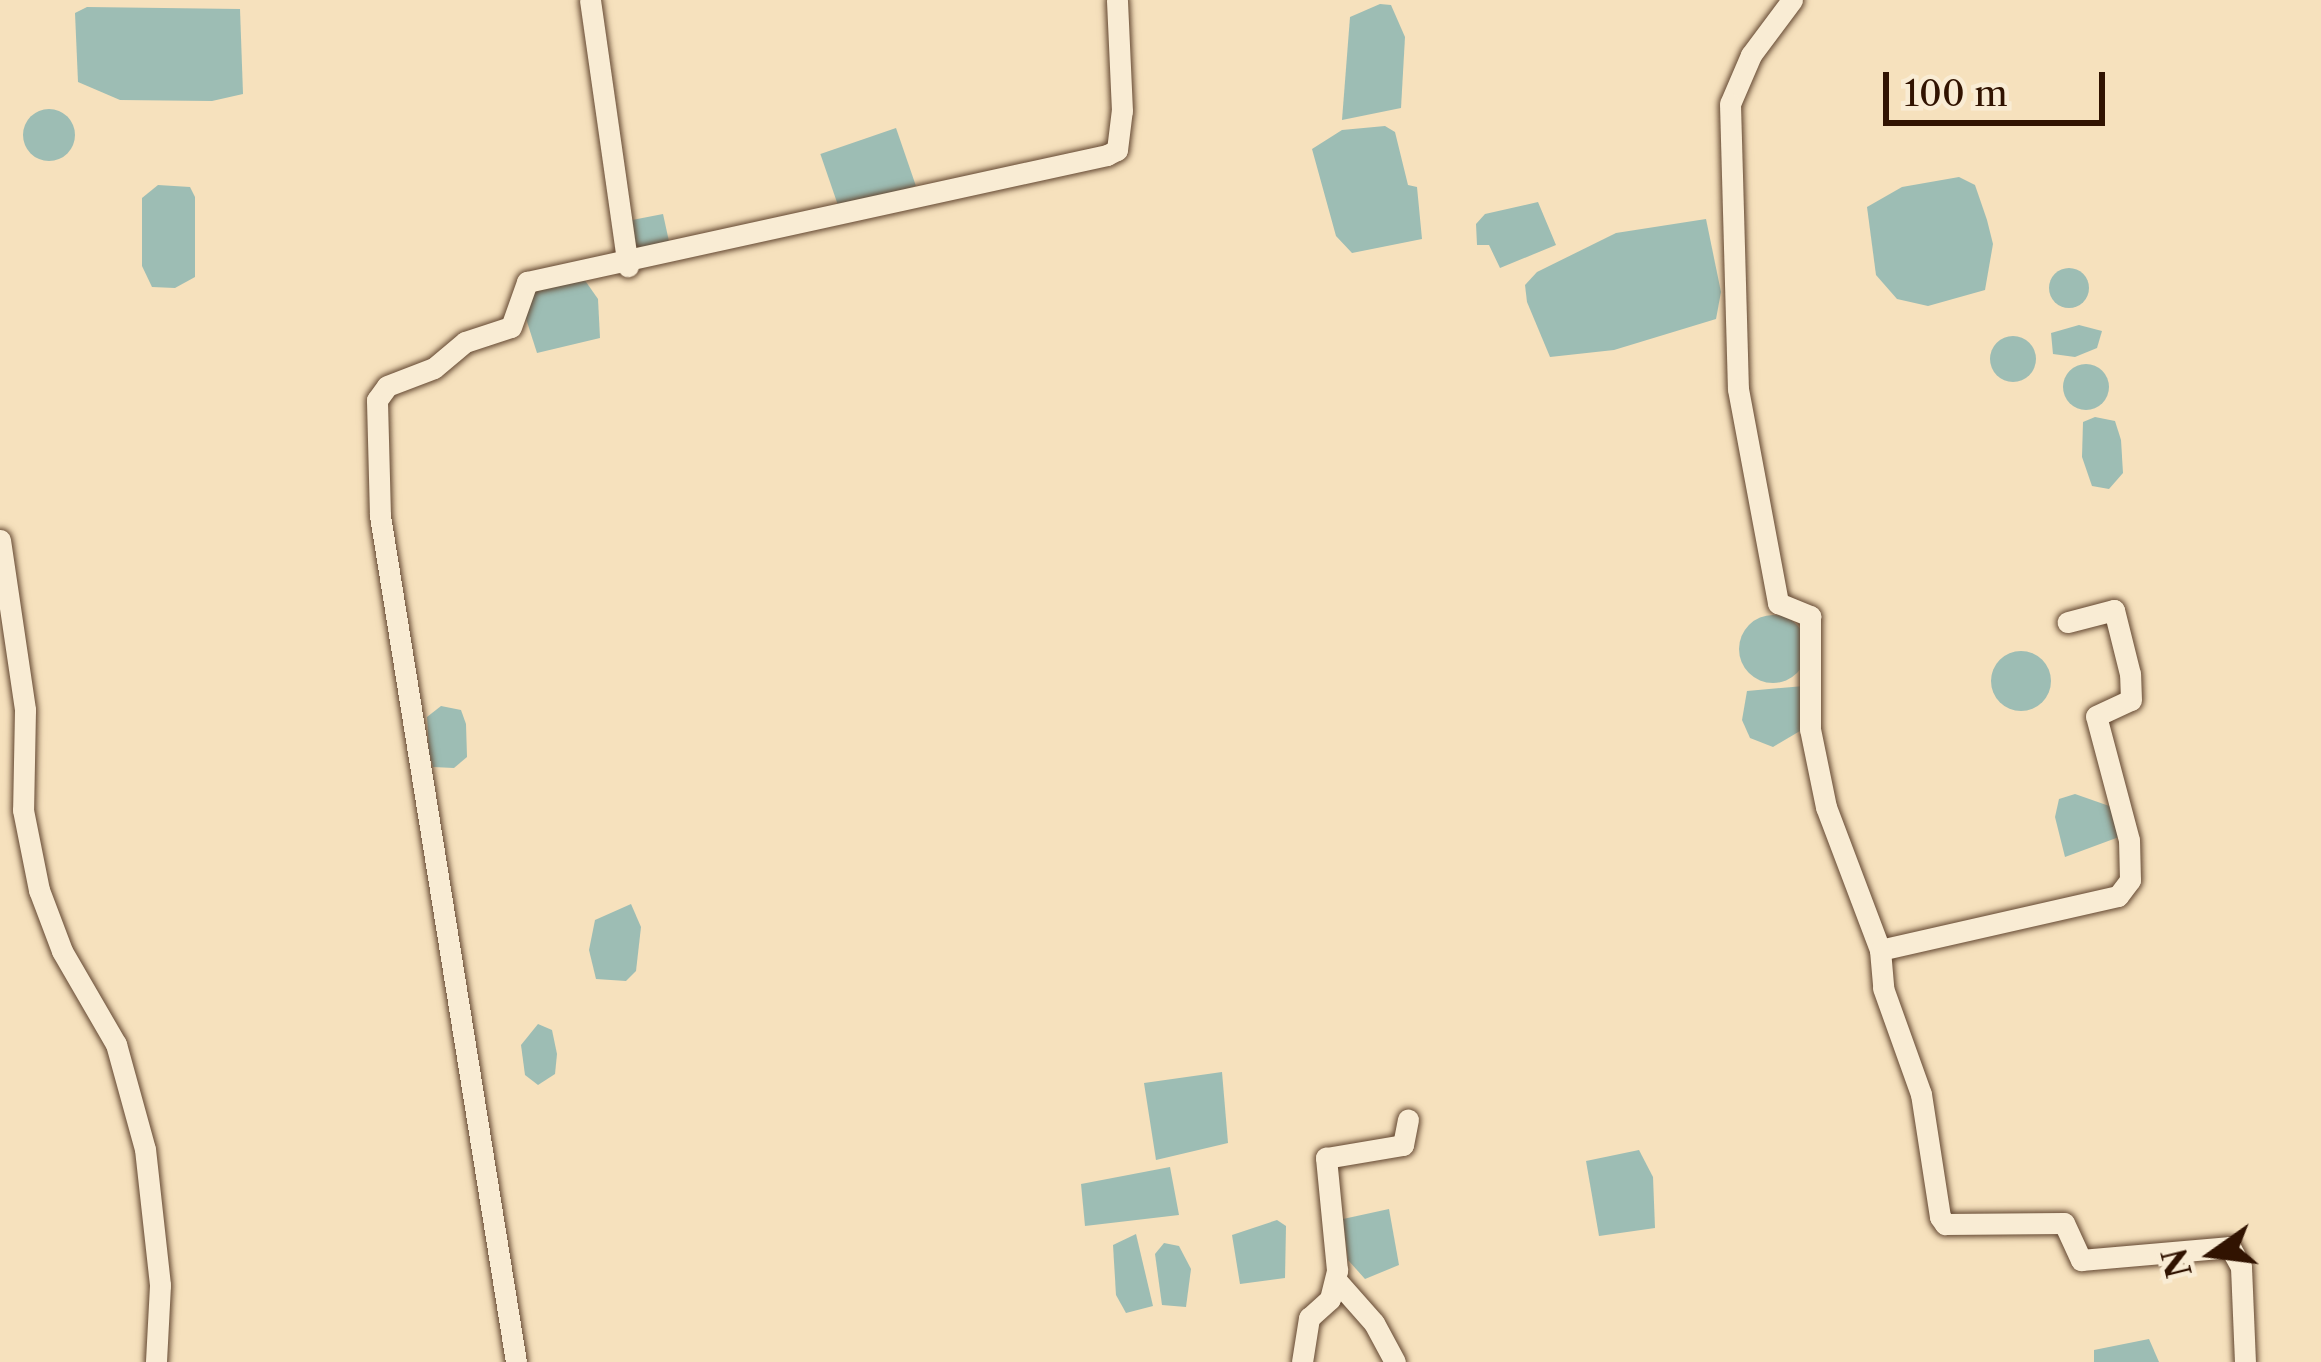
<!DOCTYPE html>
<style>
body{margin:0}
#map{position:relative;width:2321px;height:1362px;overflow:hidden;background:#f6e1bd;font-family:"Libre Caslon Text",serif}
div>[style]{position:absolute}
.water>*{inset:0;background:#9dbdb4;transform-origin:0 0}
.round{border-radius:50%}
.roads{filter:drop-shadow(0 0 3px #624630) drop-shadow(0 0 3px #624630)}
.minor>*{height:21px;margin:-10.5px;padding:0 10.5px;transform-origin:10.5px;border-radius:10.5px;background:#f9ecd4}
span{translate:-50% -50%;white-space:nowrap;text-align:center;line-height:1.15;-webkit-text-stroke:9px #f9ecd4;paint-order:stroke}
.north{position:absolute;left:2153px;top:1194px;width:120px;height:120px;-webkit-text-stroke:9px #f9ecd4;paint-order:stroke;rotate:256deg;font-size:33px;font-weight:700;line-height:48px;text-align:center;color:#311301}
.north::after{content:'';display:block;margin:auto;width:42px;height:54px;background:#311301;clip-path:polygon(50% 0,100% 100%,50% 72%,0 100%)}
.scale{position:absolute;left:1883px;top:72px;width:222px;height:54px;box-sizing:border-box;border:6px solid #311301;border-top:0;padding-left:15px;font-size:36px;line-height:42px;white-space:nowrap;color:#311301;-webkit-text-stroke:9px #f9ecd4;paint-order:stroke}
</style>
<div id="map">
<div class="water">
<div style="clip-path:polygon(1380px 4px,1391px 5px,1405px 37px,1401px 108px,1342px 120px,1350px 17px)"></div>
<div style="clip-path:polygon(87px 7px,240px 9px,243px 94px,212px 101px,120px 100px,78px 82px,75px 13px)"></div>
<div class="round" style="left:23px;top:109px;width:52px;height:52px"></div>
<div style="clip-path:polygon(1385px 126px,1395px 132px,1408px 185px,1417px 187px,1422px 239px,1352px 253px,1336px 236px,1312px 149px,1342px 130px)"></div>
<div style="left:896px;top:128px;width:61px;height:80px;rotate:71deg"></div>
<div style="clip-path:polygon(1959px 177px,1975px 185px,1987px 220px,1993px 244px,1985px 290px,1928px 306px,1897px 299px,1876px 275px,1867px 207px,1902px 187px)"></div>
<div style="clip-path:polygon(158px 185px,190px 187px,195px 197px,195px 277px,175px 288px,152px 287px,142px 266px,142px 198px)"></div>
<div style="clip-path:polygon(1538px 202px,1556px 245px,1500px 268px,1489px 245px,1477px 245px,1476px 224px,1485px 214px)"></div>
<div style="clip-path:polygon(663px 214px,670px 246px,638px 260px,627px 221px)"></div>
<div style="clip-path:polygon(1706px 219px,1721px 292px,1716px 319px,1614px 350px,1550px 357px,1527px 302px,1525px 285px,1537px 272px,1616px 233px)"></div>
<div class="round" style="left:2049px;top:268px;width:40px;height:40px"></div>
<div style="clip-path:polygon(584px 279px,598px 299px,600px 338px,537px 353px,521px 303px,524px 289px)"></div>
<div style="clip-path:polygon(2079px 325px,2102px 331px,2097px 348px,2075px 357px,2053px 354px,2051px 333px)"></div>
<div class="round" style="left:1990px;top:336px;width:46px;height:46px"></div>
<div class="round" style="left:2063px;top:364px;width:46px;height:46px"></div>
<div style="clip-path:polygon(2095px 417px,2115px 421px,2121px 440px,2123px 473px,2109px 489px,2092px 486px,2082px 457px,2083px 422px)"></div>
<div class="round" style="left:1739px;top:615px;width:68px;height:68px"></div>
<div class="round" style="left:1991px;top:651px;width:60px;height:60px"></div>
<div style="clip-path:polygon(1804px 686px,1800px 731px,1773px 747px,1750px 738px,1742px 720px,1747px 691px)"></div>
<div style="clip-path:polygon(441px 706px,461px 710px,466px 724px,467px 757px,454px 768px,433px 767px,429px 751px,427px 717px)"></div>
<div style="clip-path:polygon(2075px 794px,2115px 808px,2119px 837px,2065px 857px,2055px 817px,2059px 799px)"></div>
<div style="clip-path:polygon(631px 904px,641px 927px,636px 971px,626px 981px,596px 979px,589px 950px,595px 920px)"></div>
<div style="clip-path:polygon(538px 1024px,552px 1030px,557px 1054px,555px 1074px,538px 1085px,525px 1075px,521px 1045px)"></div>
<div style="clip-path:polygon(1222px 1072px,1228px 1143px,1156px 1160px,1144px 1083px)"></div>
<div style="clip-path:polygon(1639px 1150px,1653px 1177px,1655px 1228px,1599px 1236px,1586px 1161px)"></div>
<div style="clip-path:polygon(1170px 1167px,1179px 1215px,1085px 1226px,1081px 1184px)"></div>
<div style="clip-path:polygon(1389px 1209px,1399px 1265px,1365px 1279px,1348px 1260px,1343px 1219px)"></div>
<div style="clip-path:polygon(1277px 1220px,1286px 1226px,1285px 1278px,1240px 1284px,1232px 1235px)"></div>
<div style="clip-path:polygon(1136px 1234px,1153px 1306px,1126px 1313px,1116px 1295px,1113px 1245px)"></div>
<div style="clip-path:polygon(1164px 1243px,1179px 1246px,1191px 1269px,1186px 1307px,1162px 1305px,1155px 1254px)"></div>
<div style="clip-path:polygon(2149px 1339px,2159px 1362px,2094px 1362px,2094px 1350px)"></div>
</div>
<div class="roads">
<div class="minor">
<div style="left:590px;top:0;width:269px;rotate:81.9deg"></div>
<div style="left:1792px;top:0;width:69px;rotate:126.7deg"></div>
<div style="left:1751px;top:55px;width:53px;rotate:113.2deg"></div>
<div style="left:1730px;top:104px;width:285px;rotate:88.4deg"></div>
<div style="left:1738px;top:389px;width:218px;rotate:79.4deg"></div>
<div style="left:1778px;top:603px;width:35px;rotate:22deg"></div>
<div style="left:1810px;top:616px;width:113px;rotate:90deg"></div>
<div style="left:1810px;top:729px;width:80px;rotate:78.4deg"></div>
<div style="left:1826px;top:807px;width:153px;rotate:69.3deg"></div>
<div style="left:1880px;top:950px;width:38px;rotate:85deg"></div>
<div style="left:1883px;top:988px;width:113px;rotate:70.3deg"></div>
<div style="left:1921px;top:1094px;width:124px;rotate:81.2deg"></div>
<div style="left:1940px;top:1217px;width:9px;rotate:54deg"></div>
<div style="left:1945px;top:1224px;width:119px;rotate:-0.5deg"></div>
<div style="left:2064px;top:1223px;width:41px;rotate:65.3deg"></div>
<div style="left:2081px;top:1260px;width:150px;rotate:-5deg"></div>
<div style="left:2230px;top:1247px;width:23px;rotate:61deg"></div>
<div style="left:2241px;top:1267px;width:95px;rotate:87.6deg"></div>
<div style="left:0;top:540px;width:172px;rotate:81.6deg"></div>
<div style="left:25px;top:710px;width:100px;rotate:91.1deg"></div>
<div style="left:23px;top:810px;width:82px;rotate:78.7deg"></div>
<div style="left:39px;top:890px;width:65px;rotate:69.3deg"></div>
<div style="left:62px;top:951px;width:108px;rotate:59.9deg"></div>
<div style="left:116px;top:1044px;width:109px;rotate:74.6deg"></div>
<div style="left:145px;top:1149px;width:137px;rotate:83.7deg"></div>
<div style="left:160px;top:1285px;width:77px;rotate:93deg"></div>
<div style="left:1880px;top:950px;width:244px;rotate:-12.8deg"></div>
<div style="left:2118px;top:896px;width:20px;rotate:-53deg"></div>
<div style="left:2130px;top:880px;width:40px;rotate:-91.4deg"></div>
<div style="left:2129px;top:840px;width:128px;rotate:-104.9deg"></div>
<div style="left:2096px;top:716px;width:38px;rotate:-25deg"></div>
<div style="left:2131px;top:700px;width:26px;rotate:-92deg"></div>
<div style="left:2130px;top:674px;width:66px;rotate:-104deg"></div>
<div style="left:2114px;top:610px;width:48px;rotate:165.4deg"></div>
<div style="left:1336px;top:1280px;width:57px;rotate:48.5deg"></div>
<div style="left:1374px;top:1323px;width:44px;rotate:61.7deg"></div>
<div style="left:516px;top:1362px;width:857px;rotate:-99.13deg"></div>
<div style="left:380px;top:516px;width:116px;rotate:-91.5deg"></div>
<div style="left:377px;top:400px;width:17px;rotate:-54deg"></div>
<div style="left:387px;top:386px;width:50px;rotate:-21deg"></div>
<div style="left:434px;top:368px;width:40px;rotate:-40deg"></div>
<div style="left:465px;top:342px;width:48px;rotate:-18.1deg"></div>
<div style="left:511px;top:327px;width:48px;rotate:-70.4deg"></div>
<div style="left:527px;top:282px;width:594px;rotate:-12.35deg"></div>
<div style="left:1107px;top:155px;width:11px;rotate:-27deg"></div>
<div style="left:1117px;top:150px;width:39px;rotate:-83deg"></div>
<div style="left:1122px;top:111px;width:111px;rotate:-92.6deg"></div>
<div style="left:1302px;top:1362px;width:45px;rotate:-81deg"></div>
<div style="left:1309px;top:1318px;width:28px;rotate:-42deg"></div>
<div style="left:1330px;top:1299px;width:30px;rotate:-76deg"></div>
<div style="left:1337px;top:1270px;width:113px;rotate:-95.6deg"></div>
<div style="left:1326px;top:1158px;width:78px;rotate:-9.6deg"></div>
<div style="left:1403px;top:1145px;width:26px;rotate:-79deg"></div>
</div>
</div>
<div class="north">N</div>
<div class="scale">100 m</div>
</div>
